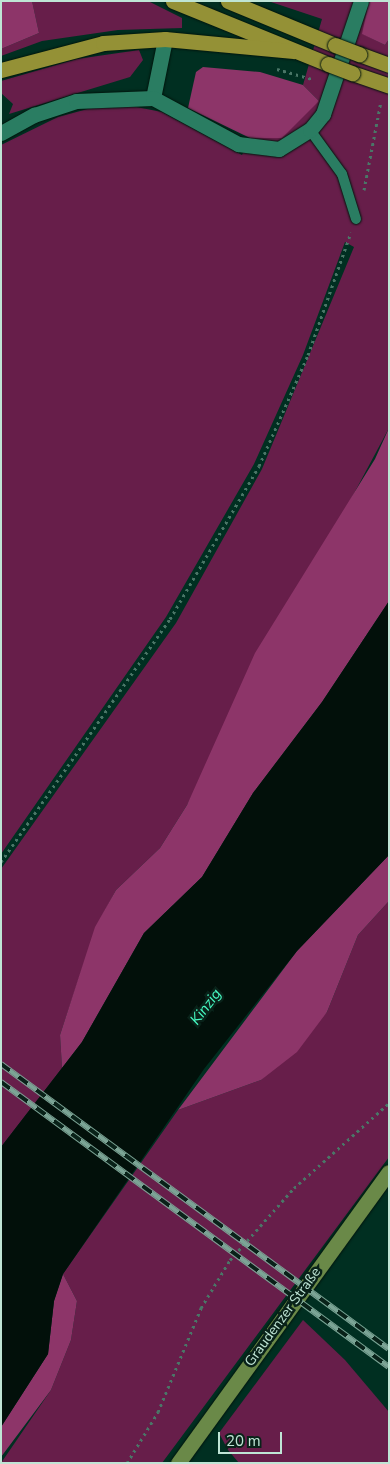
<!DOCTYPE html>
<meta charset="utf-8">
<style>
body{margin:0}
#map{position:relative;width:390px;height:1464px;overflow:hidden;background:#002f21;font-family:"Nunito Sans",sans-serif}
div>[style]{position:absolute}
.green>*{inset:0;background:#671e4a}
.forest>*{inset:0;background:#8d3569}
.water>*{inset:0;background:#02100a}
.path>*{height:3px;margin-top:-1.5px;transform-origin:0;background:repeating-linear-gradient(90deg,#4a7667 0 2.5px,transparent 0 6.5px)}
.roads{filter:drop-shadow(0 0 1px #00140c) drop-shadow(0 0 1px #00140c)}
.lane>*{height:10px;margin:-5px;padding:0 5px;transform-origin:5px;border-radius:5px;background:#2a7d62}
.street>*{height:15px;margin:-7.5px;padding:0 7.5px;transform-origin:7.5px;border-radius:7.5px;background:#2a7d62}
.primary>*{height:15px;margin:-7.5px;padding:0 7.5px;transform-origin:7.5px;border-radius:7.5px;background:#6a8948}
.highway>*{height:15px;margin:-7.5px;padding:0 7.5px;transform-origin:7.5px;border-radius:7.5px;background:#949136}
.rail>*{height:5.5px;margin-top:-2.75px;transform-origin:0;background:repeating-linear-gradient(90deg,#092219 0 11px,#7ba495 0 22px);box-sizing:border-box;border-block:1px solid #7ba495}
.bridges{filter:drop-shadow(0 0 1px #00140c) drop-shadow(0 0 1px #00140c)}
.highway-bridge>*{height:15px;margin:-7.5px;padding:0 7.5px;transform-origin:7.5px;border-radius:7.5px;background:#949136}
span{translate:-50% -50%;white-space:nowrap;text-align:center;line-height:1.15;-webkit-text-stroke:5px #092219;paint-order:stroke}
.street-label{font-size:14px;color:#bfe5d5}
.water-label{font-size:15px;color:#46fac2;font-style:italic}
.frame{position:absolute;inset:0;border:2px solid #bfe5d5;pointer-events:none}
.scale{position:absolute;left:218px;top:1432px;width:64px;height:22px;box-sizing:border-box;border:2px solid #bfe5d5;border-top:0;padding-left:6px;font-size:15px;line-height:18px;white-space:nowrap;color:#bfe5d5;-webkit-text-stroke:4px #092219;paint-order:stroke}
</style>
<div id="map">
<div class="green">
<div style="clip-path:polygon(32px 1px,148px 1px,182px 18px,182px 28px,118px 30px,42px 41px,1px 56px,1px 49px,39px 33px)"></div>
<div style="clip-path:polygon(268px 1px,369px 1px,363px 34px,385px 45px,389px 39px,389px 428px,187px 805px,160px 848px,116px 890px,96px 927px,60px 1035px,62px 1068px,1px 1147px,1px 869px,176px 623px,262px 469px,354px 247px,345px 242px,303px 355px,254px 464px,166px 617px,1px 854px,1px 145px,58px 117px,95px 107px,131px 106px,162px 112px,242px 155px,250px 138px,319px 101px,303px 85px,322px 19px)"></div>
<div style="clip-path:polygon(139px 50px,143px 60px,130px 77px,9px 114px,13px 104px,1px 93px,1px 81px,77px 59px)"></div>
<div style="clip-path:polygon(389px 901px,389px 1157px,162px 1463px,1px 1463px,51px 1390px,71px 1340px,77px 1301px,63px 1274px,178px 1110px,261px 1080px,327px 1012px,358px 935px)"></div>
<div style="clip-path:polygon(303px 1320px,345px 1360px,389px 1412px,389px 1463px,239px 1463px,228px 1450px,219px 1433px)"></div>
</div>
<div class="forest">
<div style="clip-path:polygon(1px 1px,32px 1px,39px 33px,1px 49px)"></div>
<div style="clip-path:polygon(369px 1px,389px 1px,389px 39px,385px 45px,362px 34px)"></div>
<div style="clip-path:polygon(203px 67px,260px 72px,303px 85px,319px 101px,282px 138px,250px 138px,188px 108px,196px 72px)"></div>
<div style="clip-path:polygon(389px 428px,389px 601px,322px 702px,253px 793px,202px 877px,144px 933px,82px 1042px,62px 1068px,60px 1035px,95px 927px,116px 890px,160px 848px,187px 805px,255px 653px,375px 459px)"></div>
<div style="clip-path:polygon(389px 855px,389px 901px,358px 935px,327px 1012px,297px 1052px,261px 1080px,178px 1110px,297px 951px)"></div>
<div style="clip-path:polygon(63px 1274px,77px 1301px,71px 1340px,51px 1390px,1px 1457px,1px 1427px,48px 1354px,54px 1301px)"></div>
</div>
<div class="water">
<div style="clip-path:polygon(389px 601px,389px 855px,297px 951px,204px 1069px,63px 1274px,54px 1301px,48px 1354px,1px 1427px,1px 1147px,82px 1042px,144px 933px,202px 877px,253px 793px,322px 702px)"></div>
</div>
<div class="path">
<div style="left:277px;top:69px;width:36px;rotate:16deg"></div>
<div style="left:364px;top:190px;width:91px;rotate:-79.2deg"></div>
<div style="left:1px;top:862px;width:296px;rotate:-55.2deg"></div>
<div style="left:170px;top:619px;width:177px;rotate:-59.8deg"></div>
<div style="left:259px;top:466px;width:121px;rotate:-66.2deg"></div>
<div style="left:308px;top:355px;width:130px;rotate:-70.7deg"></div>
<div style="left:127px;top:1463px;width:60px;rotate:-58.7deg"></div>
<div style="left:158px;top:1412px;width:113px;rotate:-67.5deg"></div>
<div style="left:201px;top:1308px;width:56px;rotate:-58.9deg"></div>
<div style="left:230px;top:1260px;width:96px;rotate:-48.4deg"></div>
<div style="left:294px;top:1188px;width:127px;rotate:-41.8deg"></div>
</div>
<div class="roads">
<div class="lane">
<div style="left:310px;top:130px;width:54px;rotate:54deg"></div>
<div style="left:342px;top:174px;width:47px;rotate:72.7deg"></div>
</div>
<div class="street">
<div style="left:153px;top:98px;width:60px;rotate:-78.5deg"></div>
<div style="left:1px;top:133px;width:38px;rotate:-29deg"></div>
<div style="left:34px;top:115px;width:44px;rotate:-18.4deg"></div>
<div style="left:76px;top:101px;width:77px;rotate:-2.2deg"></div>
<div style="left:153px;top:98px;width:97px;rotate:28.4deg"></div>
<div style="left:238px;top:144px;width:41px;rotate:7deg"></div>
<div style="left:279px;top:149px;width:36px;rotate:-32deg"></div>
<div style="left:310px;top:130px;width:21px;rotate:-51deg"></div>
<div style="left:323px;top:114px;width:119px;rotate:-71.4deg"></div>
</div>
<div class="primary">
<div style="left:178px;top:1463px;width:359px;rotate:-54.1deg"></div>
</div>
<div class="highway">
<div style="left:173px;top:1px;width:167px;rotate:22.1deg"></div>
<div style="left:228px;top:1px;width:116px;rotate:22.4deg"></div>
<div style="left:359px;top:54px;width:32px;rotate:20deg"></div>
<div style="left:1px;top:70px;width:106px;rotate:-14.8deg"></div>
<div style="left:103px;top:43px;width:62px;rotate:-3.7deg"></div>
<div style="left:165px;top:39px;width:129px;rotate:5.4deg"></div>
<div style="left:352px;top:73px;width:39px;rotate:19deg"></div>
</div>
</div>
<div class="rail">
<div style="left:1px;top:1064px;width:481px;rotate:36.3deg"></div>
<div style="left:1px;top:1082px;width:481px;rotate:36.3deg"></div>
</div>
<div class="bridges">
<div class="highway-bridge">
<div style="left:335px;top:45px;width:26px;rotate:21deg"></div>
<div style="left:328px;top:64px;width:26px;rotate:21deg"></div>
</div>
</div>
<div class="street-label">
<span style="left:283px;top:1317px;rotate:-54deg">Graudenzer Straße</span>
</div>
<div class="water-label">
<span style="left:206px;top:1007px;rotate:-53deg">Kinzig</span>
</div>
<div class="frame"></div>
<div class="scale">20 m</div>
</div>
